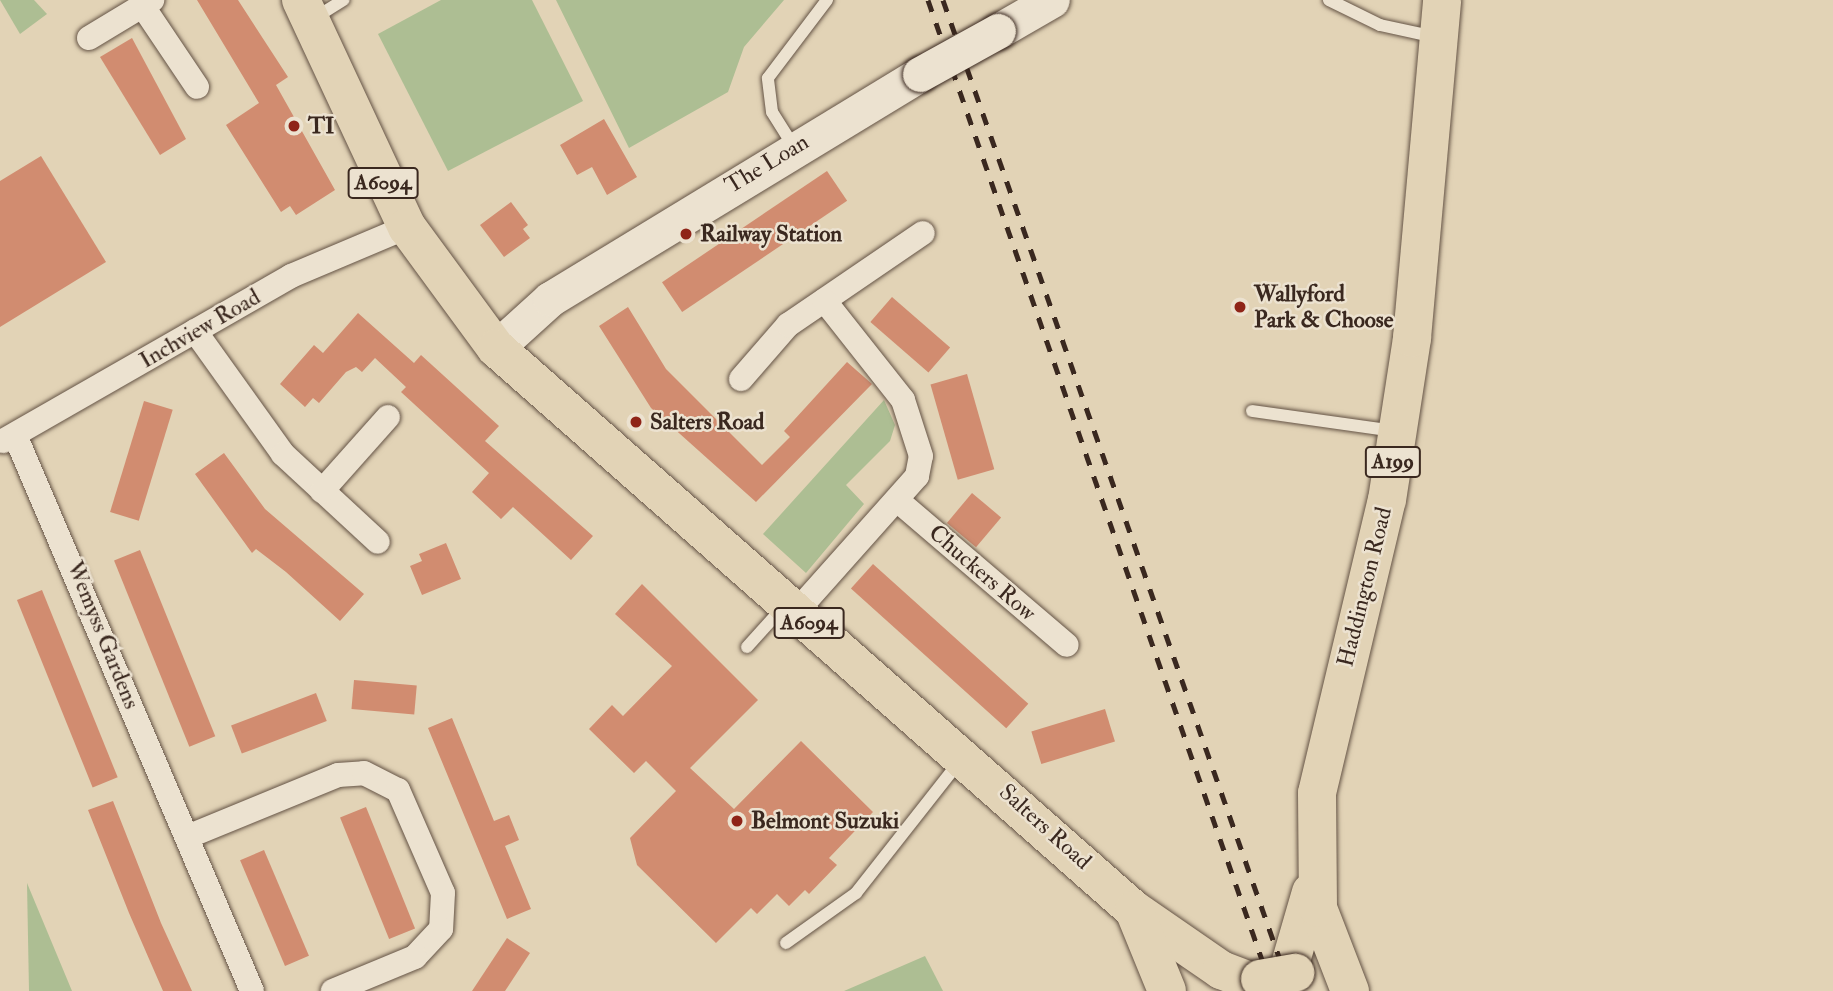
<!DOCTYPE html>
<style>
body{margin:0}
#map{position:relative;width:1833px;height:991px;overflow:hidden;background:#e2d3b6;font-family:"IM FELL Double Pica",serif}
div>[style]{position:absolute}
.green>*{inset:0;background:#adbe93}
.building>*{inset:0;background:#d18c70;transform-origin:0 0}
.roads{filter:drop-shadow(0 0 2px #645345) drop-shadow(0 0 2px #645345)}
.lane>*{height:12px;margin:-6px;padding:0 6px;transform-origin:6px;border-radius:6px;background:#ece2d0}
.street>*{height:24px;margin:-12px;padding:0 12px;transform-origin:12px;border-radius:12px;background:#ece2d0}
.secondary>*{height:35px;margin:-17.5px;padding:0 17.5px;transform-origin:17.5px;border-radius:17.5px;background:#ece2d0}
.primary>*{height:38px;margin:-19px;padding:0 19px;transform-origin:19px;border-radius:19px;background:#e2d3b6}
.rail>*{height:5px;margin-top:-2.5px;transform-origin:0;background:repeating-linear-gradient(90deg,#3a281f 0 12px,transparent 0 24px)}
.bridges{filter:drop-shadow(0 0 2px #3a281f) drop-shadow(0 0 2px #3a281f)}
.secondary-bridge>*{height:35px;margin:-17.5px;padding:0 17.5px;transform-origin:17.5px;border-radius:17.5px;background:#ece2d0}
.primary-bridge>*{height:38px;margin:-19px;padding:0 19px;transform-origin:19px;border-radius:19px;background:#e2d3b6}
.dots>*{width:19px;height:19px;translate:-50% -50%;box-sizing:border-box;border:4px solid #ece2d0;border-radius:50%}
span{translate:-50% -50%;white-space:nowrap;text-align:center;line-height:1.15;-webkit-text-stroke:5px #ece2d0;paint-order:stroke}
.shield-label span{padding:2px 5px;background:#ece2d0;border:2px solid;border-radius:5px;-webkit-text-stroke-width:0}
.shield-label{font-size:21px;color:#3a281f;font-weight:700}
.poi-label{font-size:23px;color:#3a281f;font-weight:700}
.left{translate:0 -50%;text-align:left}
.street-label{font-size:23px;color:#3a281f}
</style>
<div id="map">
<div class="green">
<div style="clip-path:polygon(0 0,34px 0,47px 14px,20px 34px)"></div>
<div style="clip-path:polygon(441px 0,532px 0,583px 101px,448px 171px,378px 34px)"></div>
<div style="clip-path:polygon(556px 0,784px 0,744px 47px,728px 92px,629px 148px)"></div>
<div style="clip-path:polygon(884px 400px,895px 425px,890px 441px,846px 485px,864px 504px,806px 573px,763px 534px)"></div>
<div style="clip-path:polygon(27px 883px,72px 991px,29px 991px)"></div>
<div style="clip-path:polygon(925px 956px,943px 991px,844px 991px)"></div>
</div>
<div class="building">
<div style="clip-path:polygon(197px 0,238px 0,288px 77px,276px 85px,335px 190px,296px 215px,290px 206px,281px 212px,226px 125px,259px 103px)"></div>
<div style="clip-path:polygon(132px 38px,186px 139px,160px 155px,100px 57px)"></div>
<div style="clip-path:polygon(604px 119px,637px 177px,607px 195px,592px 167px,577px 175px,560px 145px)"></div>
<div style="clip-path:polygon(41px 156px,106px 262px,0 327px,0 181px)"></div>
<div style="left:827px;top:171px;width:36px;height:199px;rotate:56deg"></div>
<div style="clip-path:polygon(511px 202px,528px 225px,523px 229px,530px 238px,504px 257px,480px 225px)"></div>
<div style="left:892px;top:297px;width:77px;height:33px;rotate:41deg"></div>
<div style="clip-path:polygon(628px 307px,666px 369px,762px 465px,790px 437px,784px 431px,847px 362px,872px 384px,756px 502px,651px 408px,599px 326px)"></div>
<div style="clip-path:polygon(358px 313px,414px 363px,421px 355px,499px 426px,485px 441px,593px 536px,571px 560px,513px 507px,501px 519px,472px 492px,489px 473px,401px 392px,406px 387px,375px 358px,362px 372px,356px 367px,346px 372px,319px 403px,313px 398px,305px 407px,280px 384px,314px 345px,323px 353px)"></div>
<div style="left:967px;top:374px;width:99px;height:38px;rotate:74deg"></div>
<div style="left:144px;top:401px;width:30px;height:116px;rotate:17deg"></div>
<div style="clip-path:polygon(224px 453px,265px 509px,364px 594px,340px 621px,286px 572px,256px 549px,252px 553px,195px 474px)"></div>
<div style="left:972px;top:493px;width:38px;height:39px;rotate:40deg"></div>
<div style="clip-path:polygon(446px 543px,461px 579px,422px 595px,410px 566px,422px 561px,419px 554px)"></div>
<div style="left:140px;top:550px;width:201px;height:28px;rotate:68deg"></div>
<div style="left:873px;top:564px;width:209px;height:33px;rotate:42deg"></div>
<div style="clip-path:polygon(642px 584px,758px 700px,690px 768px,734px 809px,801px 741px,873px 812px,829px 858px,837px 865px,809px 894px,805px 890px,789px 906px,777px 894px,757px 914px,751px 908px,716px 943px,637px 865px,630px 838px,676px 791px,646px 761px,634px 773px,589px 729px,612px 705px,623px 716px,672px 666px,615px 614px)"></div>
<div style="left:42px;top:590px;width:202px;height:27px;rotate:68deg"></div>
<div style="left:354px;top:680px;width:63px;height:29px;rotate:5deg"></div>
<div style="left:316px;top:693px;width:30px;height:91px;rotate:69deg"></div>
<div style="left:1105px;top:709px;width:34px;height:77px;rotate:73deg"></div>
<div style="clip-path:polygon(452px 718px,494px 821px,509px 815px,519px 840px,505px 846px,531px 909px,507px 919px,428px 728px)"></div>
<div style="clip-path:polygon(113px 801px,161px 923px,192px 991px,163px 991px,129px 913px,88px 810px)"></div>
<div style="left:366px;top:807px;width:131px;height:28px;rotate:68deg"></div>
<div style="left:264px;top:850px;width:115px;height:26px;rotate:67deg"></div>
<div style="clip-path:polygon(507px 938px,530px 953px,505px 991px,472px 991px)"></div>
</div>
<div class="roads">
<div class="lane">
<div style="left:1329px;top:0;width:57px;rotate:26.1deg"></div>
<div style="left:1380px;top:25px;width:56px;rotate:12.3deg"></div>
<div style="left:313px;top:19px;width:36px;rotate:-32deg"></div>
<div style="left:794px;top:147px;width:41px;rotate:-122.2deg"></div>
<div style="left:772px;top:112px;width:34px;rotate:-97deg"></div>
<div style="left:768px;top:78px;width:98px;rotate:-52.9deg"></div>
<div style="left:1252px;top:411px;width:143px;rotate:8deg"></div>
<div style="left:747px;top:647px;width:55px;rotate:-47.9deg"></div>
<div style="left:786px;top:943px;width:86px;rotate:-35.5deg"></div>
<div style="left:856px;top:893px;width:168px;rotate:-51.8deg"></div>
</div>
<div class="street">
<div style="left:144px;top:8px;width:95px;rotate:56.1deg"></div>
<div style="left:89px;top:38px;width:74px;rotate:-31.1deg"></div>
<div style="left:195px;top:331px;width:151px;rotate:54.4deg"></div>
<div style="left:283px;top:454px;width:129px;rotate:42.8deg"></div>
<div style="left:741px;top:379px;width:72px;rotate:-49deg"></div>
<div style="left:788px;top:325px;width:163px;rotate:-34.3deg"></div>
<div style="left:15px;top:435px;width:604px;rotate:66.91deg"></div>
<div style="left:3px;top:441px;width:332px;rotate:-29.8deg"></div>
<div style="left:291px;top:276px;width:126px;rotate:-22.9deg"></div>
<div style="left:322px;top:491px;width:99px;rotate:-48.3deg"></div>
<div style="left:897px;top:500px;width:223px;rotate:40.5deg"></div>
<div style="left:796px;top:612px;width:182px;rotate:-48.3deg"></div>
<div style="left:917px;top:476px;width:20px;rotate:-79deg"></div>
<div style="left:921px;top:456px;width:59px;rotate:-107.8deg"></div>
<div style="left:903px;top:400px;width:127px;rotate:-128.3deg"></div>
<div style="left:187px;top:837px;width:163px;rotate:-22.3deg"></div>
<div style="left:338px;top:775px;width:26px;rotate:-4deg"></div>
<div style="left:364px;top:773px;width:38px;rotate:27deg"></div>
<div style="left:398px;top:790px;width:112px;rotate:66.4deg"></div>
<div style="left:443px;top:893px;width:36px;rotate:93deg"></div>
<div style="left:441px;top:929px;width:38px;rotate:133deg"></div>
<div style="left:415px;top:957px;width:89px;rotate:157.5deg"></div>
</div>
<div class="secondary">
<div style="left:998px;top:31px;width:62px;rotate:-29.9deg"></div>
<div style="left:496px;top:348px;width:73px;rotate:-42.2deg"></div>
<div style="left:550px;top:299px;width:433px;rotate:-31.3deg"></div>
</div>
<div class="primary">
<div style="left:301px;top:0;width:251px;rotate:65deg"></div>
<div style="left:407px;top:227px;width:150px;rotate:53.7deg"></div>
<div style="left:496px;top:348px;width:850px;rotate:41.38deg"></div>
<div style="left:1134px;top:910px;width:106px;rotate:34.6deg"></div>
<div style="left:1221px;top:970px;width:33px;rotate:21deg"></div>
<div style="left:1134px;top:910px;width:87px;rotate:67.8deg"></div>
<div style="left:1291px;top:961px;width:72px;rotate:-73.8deg"></div>
<div style="left:1350px;top:991px;width:89px;rotate:-111.1deg"></div>
<div style="left:1318px;top:908px;width:115px;rotate:-90.5deg"></div>
<div style="left:1317px;top:793px;width:301px;rotate:-76.6deg"></div>
<div style="left:1387px;top:500px;width:164px;rotate:-81.2deg"></div>
<div style="left:1412px;top:338px;width:339px;rotate:-84.9deg"></div>
</div>
</div>
<div class="rail">
<div style="left:928px;top:0;width:1049px;rotate:70.81deg"></div>
<div style="left:943px;top:0;width:1050px;rotate:70.65deg"></div>
</div>
<div class="bridges">
<div class="secondary-bridge">
<div style="left:920px;top:74px;width:89px;rotate:-28.9deg"></div>
</div>
<div class="primary-bridge">
<div style="left:1260px;top:979px;width:36px;rotate:-10deg"></div>
</div>
</div>
<div class="dots">
<div style="left:294px;top:126px;background:#8f2418"></div>
<div style="left:686px;top:234px;background:#8f2418"></div>
<div style="left:1240px;top:307px;background:#8f2418"></div>
<div style="left:636px;top:422px;background:#8f2418"></div>
<div style="left:737px;top:821px;background:#8f2418"></div>
</div>
<div class="shield-label">
<span style="left:383px;top:183px">A6094</span>
<span style="left:1393px;top:462px">A199</span>
<span style="left:809px;top:623px">A6094</span>
</div>
<div class="poi-label">
<span class="left" style="left:308px;top:126px">TI</span>
<span class="left" style="left:700px;top:234px">Railway Station</span>
<span class="left" style="left:1254px;top:307px">Wallyford<br>Park &amp; Choose</span>
<span class="left" style="left:650px;top:422px">Salters Road</span>
<span class="left" style="left:751px;top:821px">Belmont Suzuki</span>
</div>
<div class="street-label">
<span style="left:767px;top:164px;rotate:-31deg">The Loan</span>
<span style="left:200px;top:329px;rotate:-30deg">Inchview Road</span>
<span style="left:982px;top:573px;rotate:41deg">Chuckers Row</span>
<span style="left:1365px;top:587px;rotate:-76deg">Haddington Road</span>
<span style="left:103px;top:635px;rotate:68deg">Wemyss Gardens</span>
<span style="left:1045px;top:827px;rotate:42deg">Salters Road</span>
</div>
</div>
